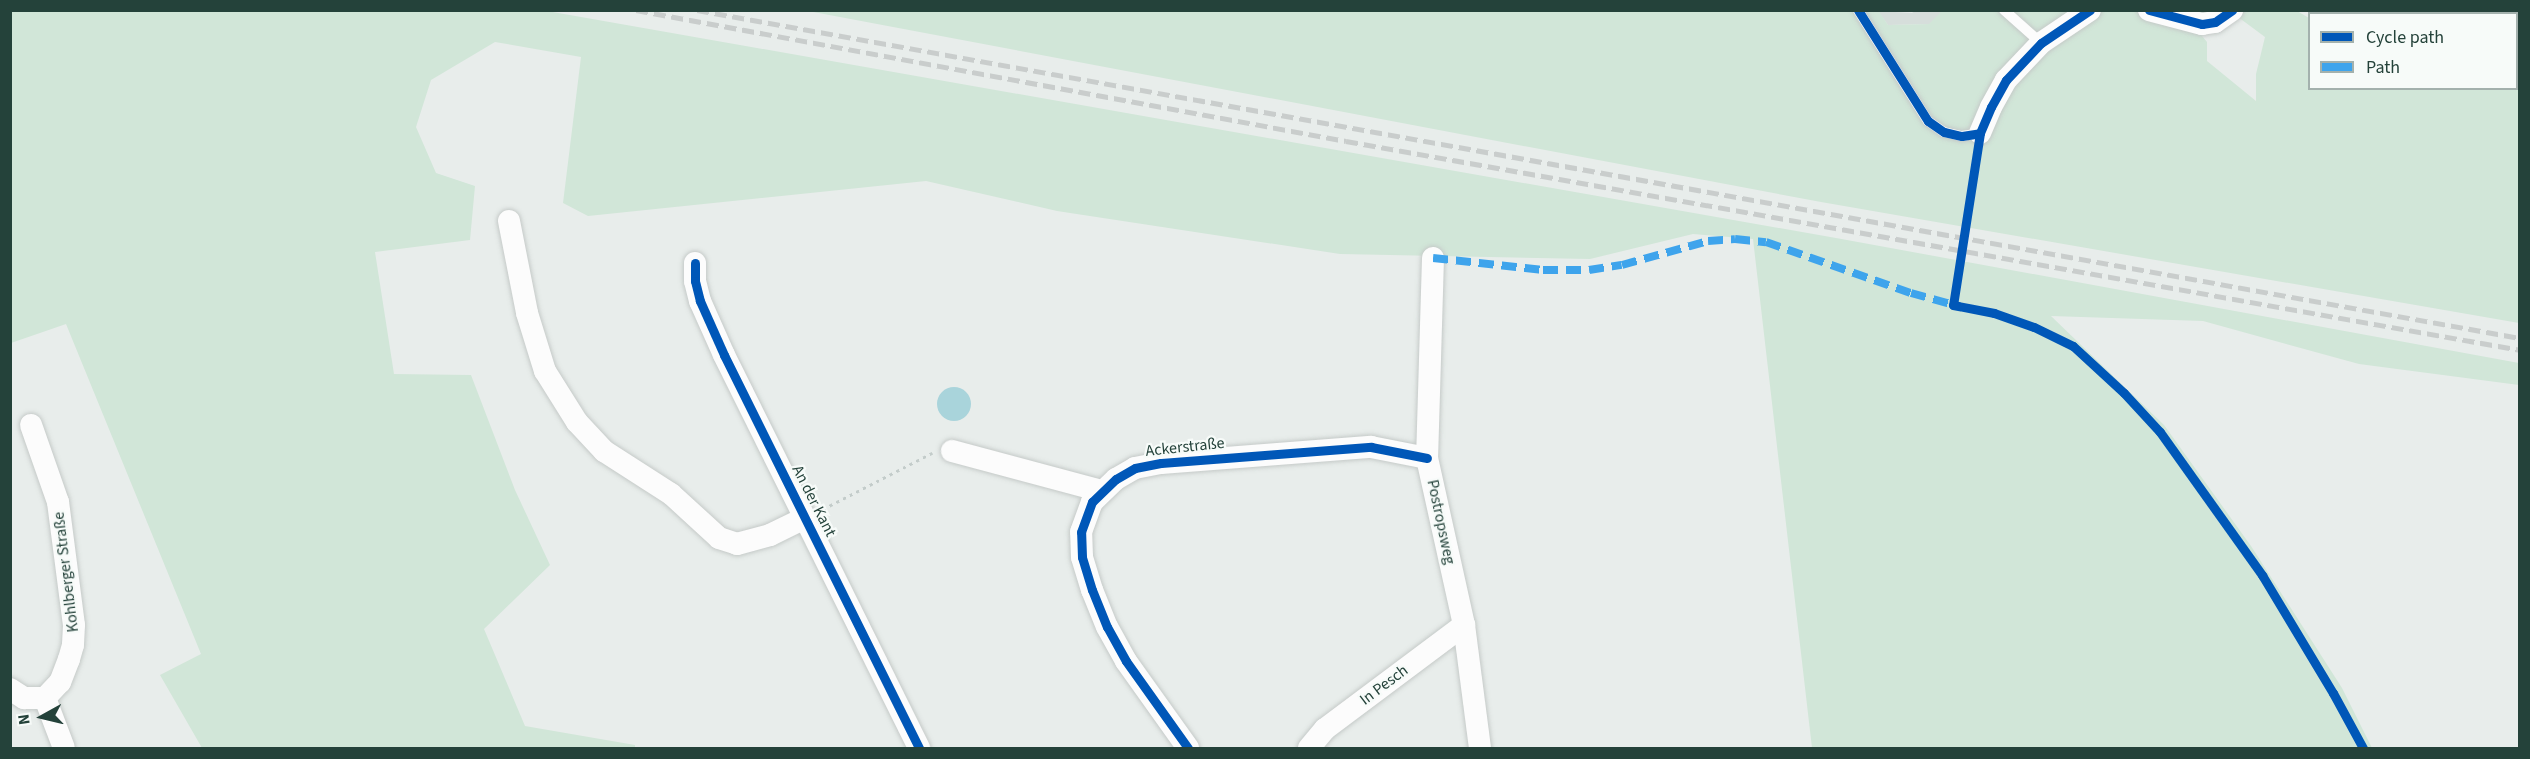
<!DOCTYPE html>
<meta charset="utf-8">
<style>
body{margin:0}
#map{position:relative;width:2530px;height:759px;overflow:hidden;background:#e8edeb;font-family:"Source Sans 3",sans-serif}
div>[style]{position:absolute}
.built>*{inset:0;background:#d6dedb}
.green>*{inset:0;background:#d1e6d8}
.water>*{inset:0;background:#a9d4db}
.round{border-radius:50%}
.path>*{height:3px;margin-top:-1.5px;transform-origin:0;background:repeating-linear-gradient(90deg,#c3ccca 0 3px,transparent 0 7.5px)}
.roads{filter:drop-shadow(0 0 2px #c5cac8) drop-shadow(0 0 2px #c5cac8)}
.lane>*{height:10px;margin:-5px;padding:0 5px;transform-origin:5px;border-radius:5px;background:#fcfcfc}
.street>*{height:22px;margin:-11px;padding:0 11px;transform-origin:11px;border-radius:11px;background:#fcfcfc}
.rail>*{height:4.5px;margin-top:-2.25px;transform-origin:0;background:repeating-linear-gradient(90deg,#c9cdcc 0 12px,transparent 0 18px)}
.quiet>*{height:8px;margin-top:-4px;transform-origin:0;background:repeating-linear-gradient(90deg,#3ea4ec 0 15px,transparent 0 23px)}
.cycleway>*{height:9px;margin:-4.5px;padding:0 4.5px;transform-origin:4.5px;border-radius:4.5px;background:#0057b8}
span{translate:-50% -50%;white-space:nowrap;text-align:center;line-height:1.15;-webkit-text-stroke:4.5px #f7fbf9;paint-order:stroke}
.street-label{font-size:16px;color:#24423a}
.frame{position:absolute;inset:0;border:12px solid #24423a;pointer-events:none}
.legend{position:absolute;left:2308px;top:12px;width:210px;height:78px;box-sizing:border-box;background:#f7fbf9;border:2px solid #a3b1ad;margin:0;padding:8px 10px;list-style:none;font-size:18px;color:#24423a}
.legend li{display:flex;align-items:center;gap:12px;height:30px}
.legend b{width:30px;border:2px solid #a3b1ad}
.north{position:absolute;left:12px;top:687px;width:60px;height:60px;-webkit-text-stroke:4px #f7fbf9;paint-order:stroke;rotate:262deg;font-size:16px;font-weight:700;line-height:24px;text-align:center;color:#24423a}
.north::after{content:'';display:block;margin:auto;width:21px;height:27px;background:#24423a;clip-path:polygon(50% 0,100% 100%,50% 72%,0 100%)}
</style>
<div id="map">
<div class="built">
<div style="clip-path:polygon(1878px 11px,1912px 13px,1915px 11px,1943px 11px,1930px 24px,1888px 25px)"></div>
</div>
<div class="green">
<div style="clip-path:polygon(1878px 10px,1888px 25px,1929px 24px,1943px 10px,2214px 11px,2197px 30px,2207px 42px,2207px 61px,2256px 101px,2256px 74px,2265px 37px,2238px 17px,2243px 11px,2297px 11px,2309px 18px,2310px 88px,2516px 88px,2516px 14px,2420px 14px,2415px 11px,2519px 11px,2519px 323px,1821px 202px,808px 11px)"></div>
<div style="clip-path:polygon(10px 11px,547px 11px,1836px 238px,2519px 363px,2519px 385px,2359px 364px,2203px 321px,2051px 316px,2164px 425px,2251px 546px,2342px 688px,2372px 748px,1812px 748px,1753px 239px,1693px 234px,1590px 259px,1340px 254px,1057px 211px,926px 181px,588px 216px,563px 203px,581px 57px,495px 42px,431px 80px,416px 127px,436px 173px,475px 186px,470px 240px,375px 252px,394px 374px,471px 375px,515px 490px,550px 565px,484px 629px,525px 726px,635px 745px,635px 748px,202px 748px,160px 675px,201px 654px,66px 324px,11px 343px)"></div>
</div>
<div class="water">
<div class="round" style="left:937px;top:387px;width:34px;height:34px"></div>
</div>
<div class="path">
<div style="left:823px;top:509px;width:123px;rotate:-27.2deg"></div>
</div>
<div class="roads">
<div class="lane">
<div style="left:1858px;top:10px;width:131px;rotate:57.8deg"></div>
<div style="left:1928px;top:121px;width:19px;rotate:35deg"></div>
<div style="left:1944px;top:132px;width:18px;rotate:13deg"></div>
<div style="left:1962px;top:136px;width:18px;rotate:-9deg"></div>
<div style="left:2004px;top:10px;width:50px;rotate:41.7deg"></div>
</div>
<div class="street">
<div style="left:2149px;top:10px;width:55px;rotate:14.8deg"></div>
<div style="left:2202px;top:24px;width:13px;rotate:-9deg"></div>
<div style="left:2215px;top:22px;width:21px;rotate:-35deg"></div>
<div style="left:1980px;top:133px;width:28px;rotate:-67deg"></div>
<div style="left:1991px;top:107px;width:31px;rotate:-61deg"></div>
<div style="left:2006px;top:80px;width:51px;rotate:-46.6deg"></div>
<div style="left:2041px;top:43px;width:59px;rotate:-34deg"></div>
<div style="left:509px;top:221px;width:94px;rotate:78.9deg"></div>
<div style="left:527px;top:313px;width:61px;rotate:72.8deg"></div>
<div style="left:545px;top:371px;width:60px;rotate:57.9deg"></div>
<div style="left:577px;top:422px;width:40px;rotate:47deg"></div>
<div style="left:604px;top:451px;width:80px;rotate:32.7deg"></div>
<div style="left:671px;top:494px;width:65px;rotate:42.5deg"></div>
<div style="left:719px;top:538px;width:19px;rotate:18deg"></div>
<div style="left:737px;top:544px;width:34px;rotate:-15deg"></div>
<div style="left:770px;top:535px;width:39px;rotate:-26deg"></div>
<div style="left:1433px;top:258px;width:200px;rotate:91.7deg"></div>
<div style="left:1427px;top:458px;width:171px;rotate:77.5deg"></div>
<div style="left:1464px;top:625px;width:124px;rotate:82.6deg"></div>
<div style="left:695px;top:263px;width:18px;rotate:90deg"></div>
<div style="left:695px;top:281px;width:21px;rotate:76deg"></div>
<div style="left:700px;top:301px;width:59px;rotate:66deg"></div>
<div style="left:724px;top:355px;width:439px;rotate:63.6deg"></div>
<div style="left:31px;top:425px;width:82px;rotate:70.7deg"></div>
<div style="left:58px;top:502px;width:124px;rotate:82.6deg"></div>
<div style="left:74px;top:625px;width:20px;rotate:93deg"></div>
<div style="left:73px;top:645px;width:15px;rotate:106deg"></div>
<div style="left:69px;top:659px;width:25px;rotate:111deg"></div>
<div style="left:60px;top:682px;width:22px;rotate:133deg"></div>
<div style="left:952px;top:451px;width:154px;rotate:15deg"></div>
<div style="left:10px;top:689px;width:17px;rotate:33deg"></div>
<div style="left:24px;top:698px;width:21px"></div>
<div style="left:45px;top:698px;width:53px;rotate:69.2deg"></div>
<div style="left:1188px;top:748px;width:107px;rotate:-125.5deg"></div>
<div style="left:1126px;top:661px;width:39px;rotate:-119deg"></div>
<div style="left:1107px;top:627px;width:40px;rotate:-112deg"></div>
<div style="left:1092px;top:590px;width:34px;rotate:-107deg"></div>
<div style="left:1082px;top:557px;width:25px;rotate:-92deg"></div>
<div style="left:1081px;top:532px;width:32px;rotate:-70deg"></div>
<div style="left:1092px;top:502px;width:33px;rotate:-44deg"></div>
<div style="left:1116px;top:479px;width:22px;rotate:-30deg"></div>
<div style="left:1135px;top:468px;width:26px;rotate:-11deg"></div>
<div style="left:1161px;top:463px;width:211px;rotate:-4.4deg"></div>
<div style="left:1371px;top:447px;width:57px;rotate:11.1deg"></div>
<div style="left:1309px;top:748px;width:25px;rotate:-50deg"></div>
<div style="left:1325px;top:729px;width:174px;rotate:-36.8deg"></div>
</div>
</div>
<div class="rail">
<div style="left:636px;top:10px;width:722px;rotate:10.45deg"></div>
<div style="left:1346px;top:141px;width:1192px;rotate:10.09deg"></div>
<div style="left:697px;top:10px;width:1852px;rotate:10.2deg"></div>
</div>
<div class="quiet">
<div style="left:1433px;top:258px;width:111px;rotate:6.2deg"></div>
<div style="left:1543px;top:270px;width:46px"></div>
<div style="left:1589px;top:270px;width:33px;rotate:-9deg"></div>
<div style="left:1622px;top:265px;width:89px;rotate:-15.6deg"></div>
<div style="left:1708px;top:241px;width:27px;rotate:-4deg"></div>
<div style="left:1735px;top:239px;width:31px;rotate:6deg"></div>
<div style="left:1766px;top:242px;width:154px;rotate:19.4deg"></div>
<div style="left:1911px;top:293px;width:49px;rotate:15.5deg"></div>
</div>
<div class="cycleway">
<div style="left:1858px;top:10px;width:131px;rotate:57.8deg"></div>
<div style="left:1928px;top:121px;width:19px;rotate:35deg"></div>
<div style="left:1944px;top:132px;width:18px;rotate:13deg"></div>
<div style="left:1962px;top:136px;width:18px;rotate:-9deg"></div>
<div style="left:2090px;top:10px;width:59px;rotate:146deg"></div>
<div style="left:2041px;top:43px;width:51px;rotate:133.4deg"></div>
<div style="left:2006px;top:80px;width:31px;rotate:119deg"></div>
<div style="left:1991px;top:107px;width:28px;rotate:113deg"></div>
<div style="left:1980px;top:133px;width:174px;rotate:98.9deg"></div>
<div style="left:1953px;top:305px;width:42px;rotate:11deg"></div>
<div style="left:1994px;top:313px;width:42px;rotate:19.3deg"></div>
<div style="left:2034px;top:327px;width:43px;rotate:26deg"></div>
<div style="left:2073px;top:346px;width:69px;rotate:42.7deg"></div>
<div style="left:2124px;top:393px;width:53px;rotate:47.3deg"></div>
<div style="left:2160px;top:432px;width:176px;rotate:54.5deg"></div>
<div style="left:2262px;top:575px;width:138px;rotate:59deg"></div>
<div style="left:2333px;top:693px;width:63px;rotate:61.4deg"></div>
<div style="left:2149px;top:10px;width:55px;rotate:14.8deg"></div>
<div style="left:2202px;top:24px;width:13px;rotate:-9deg"></div>
<div style="left:2215px;top:22px;width:21px;rotate:-35deg"></div>
<div style="left:695px;top:263px;width:18px;rotate:90deg"></div>
<div style="left:695px;top:281px;width:21px;rotate:76deg"></div>
<div style="left:700px;top:301px;width:59px;rotate:66deg"></div>
<div style="left:724px;top:355px;width:439px;rotate:63.6deg"></div>
<div style="left:1188px;top:748px;width:107px;rotate:-125.5deg"></div>
<div style="left:1126px;top:661px;width:39px;rotate:-119deg"></div>
<div style="left:1107px;top:627px;width:40px;rotate:-112deg"></div>
<div style="left:1092px;top:590px;width:34px;rotate:-107deg"></div>
<div style="left:1082px;top:557px;width:25px;rotate:-92deg"></div>
<div style="left:1081px;top:532px;width:32px;rotate:-70deg"></div>
<div style="left:1092px;top:502px;width:33px;rotate:-44deg"></div>
<div style="left:1116px;top:479px;width:22px;rotate:-30deg"></div>
<div style="left:1135px;top:468px;width:26px;rotate:-11deg"></div>
<div style="left:1161px;top:463px;width:211px;rotate:-4.4deg"></div>
<div style="left:1371px;top:447px;width:57px;rotate:11.1deg"></div>
</div>
<div class="street-label">
<span style="left:1185px;top:447px;rotate:-6deg">Ackerstraße</span>
<span style="left:814px;top:501px;rotate:63deg">An der Kant</span>
<span style="left:1441px;top:522px;rotate:78deg">Postropsweg</span>
<span style="left:66px;top:572px;rotate:-97deg">Kohlberger Straße</span>
<span style="left:1384px;top:685px;rotate:-37deg">In Pesch</span>
</div>
<div class="frame"></div>
<ul class="legend">
<li><b style="height:8px;background:#0057b8"></b>Cycle path</li>
<li><b style="height:8px;background:#3ea4ec"></b>Path</li>
</ul>
<div class="north">N</div>
</div>
